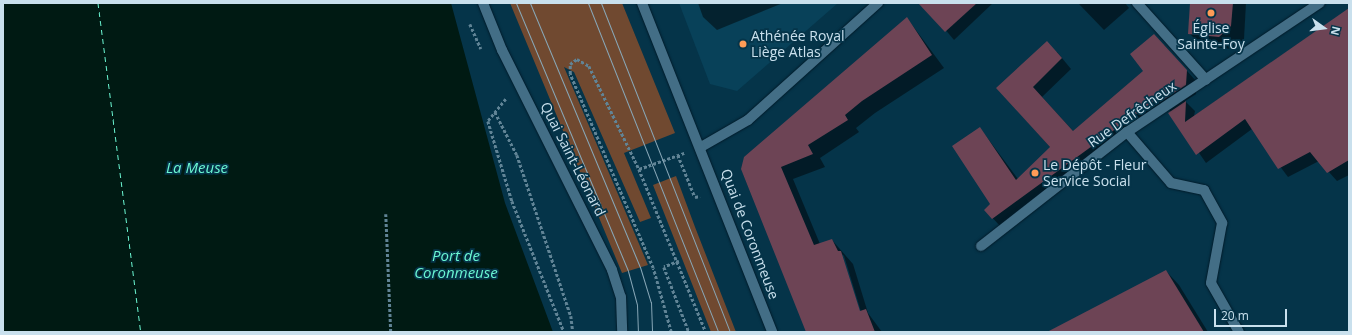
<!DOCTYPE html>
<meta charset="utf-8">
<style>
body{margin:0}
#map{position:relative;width:1352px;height:335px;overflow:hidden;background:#053449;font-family:"Open Sans",sans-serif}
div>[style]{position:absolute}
.built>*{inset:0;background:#084159}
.green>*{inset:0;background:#704930}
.water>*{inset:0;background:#001a13}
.shadow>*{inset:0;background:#0007}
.ferry>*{height:1px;margin-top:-0.5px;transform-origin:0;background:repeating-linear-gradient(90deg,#6bf6d2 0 5px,transparent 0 9px)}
.building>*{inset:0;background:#6d4455}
.path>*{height:2.5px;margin-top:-1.25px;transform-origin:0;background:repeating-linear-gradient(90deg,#618496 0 3px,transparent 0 5px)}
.roads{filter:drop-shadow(0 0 1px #001b2a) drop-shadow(0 0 1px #001b2a)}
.service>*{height:10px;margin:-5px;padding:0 5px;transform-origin:5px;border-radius:5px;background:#436e86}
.minor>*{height:10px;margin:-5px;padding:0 5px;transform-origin:5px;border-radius:5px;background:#436e86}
.tertiary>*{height:10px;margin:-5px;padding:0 5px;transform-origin:5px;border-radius:5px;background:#436e86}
.secondary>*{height:10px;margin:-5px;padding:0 5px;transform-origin:5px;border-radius:5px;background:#436e86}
.tram>*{height:1px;margin:-0.5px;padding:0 0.5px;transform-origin:0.5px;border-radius:0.5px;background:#88a7b7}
.dots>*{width:11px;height:11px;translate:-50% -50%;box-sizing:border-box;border:2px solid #053449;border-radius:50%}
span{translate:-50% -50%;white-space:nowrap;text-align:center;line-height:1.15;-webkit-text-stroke:3.5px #053449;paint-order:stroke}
.poi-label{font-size:14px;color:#c9e0ed}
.left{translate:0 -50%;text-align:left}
.street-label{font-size:14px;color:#c9e0ed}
.water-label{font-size:15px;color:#6bf6d2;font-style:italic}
.frame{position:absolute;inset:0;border:4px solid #c9e0ed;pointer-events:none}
.north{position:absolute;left:1304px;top:8px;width:40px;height:40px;-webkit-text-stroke:3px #053449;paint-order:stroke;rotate:104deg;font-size:11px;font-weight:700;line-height:16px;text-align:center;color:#c9e0ed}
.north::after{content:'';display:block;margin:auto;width:14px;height:18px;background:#c9e0ed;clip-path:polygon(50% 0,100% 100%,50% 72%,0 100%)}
.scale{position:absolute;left:1214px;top:309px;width:73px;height:18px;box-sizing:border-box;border:2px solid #c9e0ed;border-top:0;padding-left:5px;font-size:12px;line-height:14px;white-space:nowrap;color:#c9e0ed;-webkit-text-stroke:3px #053449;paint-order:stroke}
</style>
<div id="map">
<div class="built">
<div style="clip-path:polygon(679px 3px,838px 3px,737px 91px,710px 84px)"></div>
</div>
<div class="green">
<div style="clip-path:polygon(510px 3px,622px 3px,675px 133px,624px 153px,651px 218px,640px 222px,574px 72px,564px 67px,648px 265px,622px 273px)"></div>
<div style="clip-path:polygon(676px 176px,695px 227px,736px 332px,711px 332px,653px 185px)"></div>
</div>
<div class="water">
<div style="clip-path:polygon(3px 3px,451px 3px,505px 203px,553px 332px,3px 332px)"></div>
</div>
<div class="shadow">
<div style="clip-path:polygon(698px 3px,783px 3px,717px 30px,703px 17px)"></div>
<div style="clip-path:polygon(923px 3px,993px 3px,954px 40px)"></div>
<div style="clip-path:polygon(1078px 3px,1125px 3px,1129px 8px,1104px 30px)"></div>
<div style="clip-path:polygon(1191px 3px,1246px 3px,1244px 39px,1232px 49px,1202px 46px,1189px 33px)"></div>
<div style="clip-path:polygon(1349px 9px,1349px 175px,1337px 181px,1319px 161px,1288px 177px,1252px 129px,1206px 163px,1168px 108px,1002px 228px,985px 210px,991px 204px,980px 128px,1018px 179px,1051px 148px,997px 88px,1057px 52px,1071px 69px,1042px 97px,1074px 132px,1145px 71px,1164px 45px,1196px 81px,1196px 94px,1185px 101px,1195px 111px,1194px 116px)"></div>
<div style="clip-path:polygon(evenodd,907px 18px,944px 68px,875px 113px,856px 128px,859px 132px,820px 158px,825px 167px,793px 179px,820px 244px,832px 240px,853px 264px,868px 313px,882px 332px,807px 332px,742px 169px,907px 18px,841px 253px,844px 256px,862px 315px,860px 316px,841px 253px)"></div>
<div style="clip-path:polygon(1166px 271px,1179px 285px,1208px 332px,1050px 332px)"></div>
</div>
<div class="ferry">
<div style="left:98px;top:3px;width:332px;rotate:82.6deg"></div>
</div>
<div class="building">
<div style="clip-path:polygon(918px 3px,977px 3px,945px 32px)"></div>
<div style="clip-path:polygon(1190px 3px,1233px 3px,1231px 26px,1219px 37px,1188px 34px)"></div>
<div style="clip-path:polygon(1349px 8px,1349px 160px,1327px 173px,1310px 152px,1278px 169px,1245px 119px,1196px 155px,1168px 113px,1186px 101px,1185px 122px)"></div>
<div style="clip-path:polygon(907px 17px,932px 55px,862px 101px,845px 115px,848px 120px,808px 145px,813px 154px,781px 167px,814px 245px,832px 239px,838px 251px,841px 251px,860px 311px,866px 309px,875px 332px,806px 332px,741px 169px,744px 157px)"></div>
<div style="clip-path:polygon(1154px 34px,1187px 70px,1186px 85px,1160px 102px,1158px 98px,992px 219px,984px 210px,990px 204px,952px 146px,980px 127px,1016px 180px,1050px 147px,996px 88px,1047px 41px,1062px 58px,1033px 87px,1073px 131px,1143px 71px,1130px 54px)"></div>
<div style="clip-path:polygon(1166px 270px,1204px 332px,1047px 332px)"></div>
</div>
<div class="path">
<div style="left:470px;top:24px;width:27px;rotate:66deg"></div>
<div style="left:506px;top:99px;width:28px;rotate:129deg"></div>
<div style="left:488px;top:121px;width:84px;rotate:73.3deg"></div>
<div style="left:512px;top:201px;width:141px;rotate:68.3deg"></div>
<div style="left:495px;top:112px;width:48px;rotate:62.9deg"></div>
<div style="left:517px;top:155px;width:170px;rotate:71.5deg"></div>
<div style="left:571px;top:316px;width:16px;rotate:83deg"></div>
<div style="left:678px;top:155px;width:45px;rotate:68deg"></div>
<div style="left:695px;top:197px;width:5px;rotate:-11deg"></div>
<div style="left:639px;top:169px;width:48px;rotate:-19.6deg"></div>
<div style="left:386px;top:214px;width:118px;rotate:87.6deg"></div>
<div style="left:679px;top:261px;width:16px;rotate:158deg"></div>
<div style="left:664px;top:267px;width:70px;rotate:69deg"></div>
<div style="left:671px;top:332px;width:66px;rotate:-105.7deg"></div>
<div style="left:653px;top:268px;width:211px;rotate:-113.2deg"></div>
<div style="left:570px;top:74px;width:10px;rotate:-90deg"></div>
<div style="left:570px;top:64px;width:9px;rotate:-36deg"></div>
<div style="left:577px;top:59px;width:14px;rotate:30deg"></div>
<div style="left:589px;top:66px;width:114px;rotate:64.1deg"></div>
<div style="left:639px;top:169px;width:176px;rotate:67.7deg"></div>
</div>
<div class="roads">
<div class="service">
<div style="left:1127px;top:132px;width:67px;rotate:49.2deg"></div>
<div style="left:1171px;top:183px;width:34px;rotate:12deg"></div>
<div style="left:1204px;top:190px;width:38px;rotate:61deg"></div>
<div style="left:1222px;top:223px;width:61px;rotate:100.4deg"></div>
<div style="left:1211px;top:283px;width:56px;rotate:60.3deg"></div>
</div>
<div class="minor">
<div style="left:1137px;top:3px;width:103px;rotate:48.1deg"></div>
<div style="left:701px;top:147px;width:54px;rotate:-29.9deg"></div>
<div style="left:748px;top:120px;width:175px;rotate:-42deg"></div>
<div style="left:981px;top:246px;width:185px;rotate:-38deg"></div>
<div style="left:1127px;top:132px;width:232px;rotate:-33.8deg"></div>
</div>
<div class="tertiary">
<div style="left:483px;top:3px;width:51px;rotate:68deg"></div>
<div style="left:502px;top:50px;width:246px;rotate:63.4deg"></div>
<div style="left:612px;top:270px;width:28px;rotate:72deg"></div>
<div style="left:621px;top:297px;width:35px;rotate:88deg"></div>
</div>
<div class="secondary">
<div style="left:642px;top:3px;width:354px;rotate:68.4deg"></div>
</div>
</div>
<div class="tram">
<div style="left:516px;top:3px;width:290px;rotate:67.3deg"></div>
<div style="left:628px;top:271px;width:35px;rotate:75deg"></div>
<div style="left:637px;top:305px;width:27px;rotate:88deg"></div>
<div style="left:530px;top:3px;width:286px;rotate:67.4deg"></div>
<div style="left:640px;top:267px;width:37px;rotate:73deg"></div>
<div style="left:651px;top:302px;width:30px;rotate:88deg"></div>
<div style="left:588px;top:3px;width:354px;rotate:68.4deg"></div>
<div style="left:601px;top:3px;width:353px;rotate:68.6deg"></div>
</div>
<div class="dots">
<div style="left:1211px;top:13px;background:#fe9c57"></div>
<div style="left:743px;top:44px;background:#fe9c57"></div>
<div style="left:1035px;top:173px;background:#fe9c57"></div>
</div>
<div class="poi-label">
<span style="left:1211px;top:36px">Église<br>Sainte-Foy</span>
<span class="left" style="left:751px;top:44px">Athénée Royal<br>Liège Atlas</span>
<span class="left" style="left:1043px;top:173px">Le Dépôt - Fleur<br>Service Social</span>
</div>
<div class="street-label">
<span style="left:1132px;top:114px;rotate:-35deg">Rue Defrêcheux</span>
<span style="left:573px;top:159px;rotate:63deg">Quai Saint-Léonard</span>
<span style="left:750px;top:234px;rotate:69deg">Quai de Coronmeuse</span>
</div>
<div class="water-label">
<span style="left:197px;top:168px">La Meuse</span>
<span style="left:456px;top:264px">Port de<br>Coronmeuse</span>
</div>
<div class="frame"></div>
<div class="north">N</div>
<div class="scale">20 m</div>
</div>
